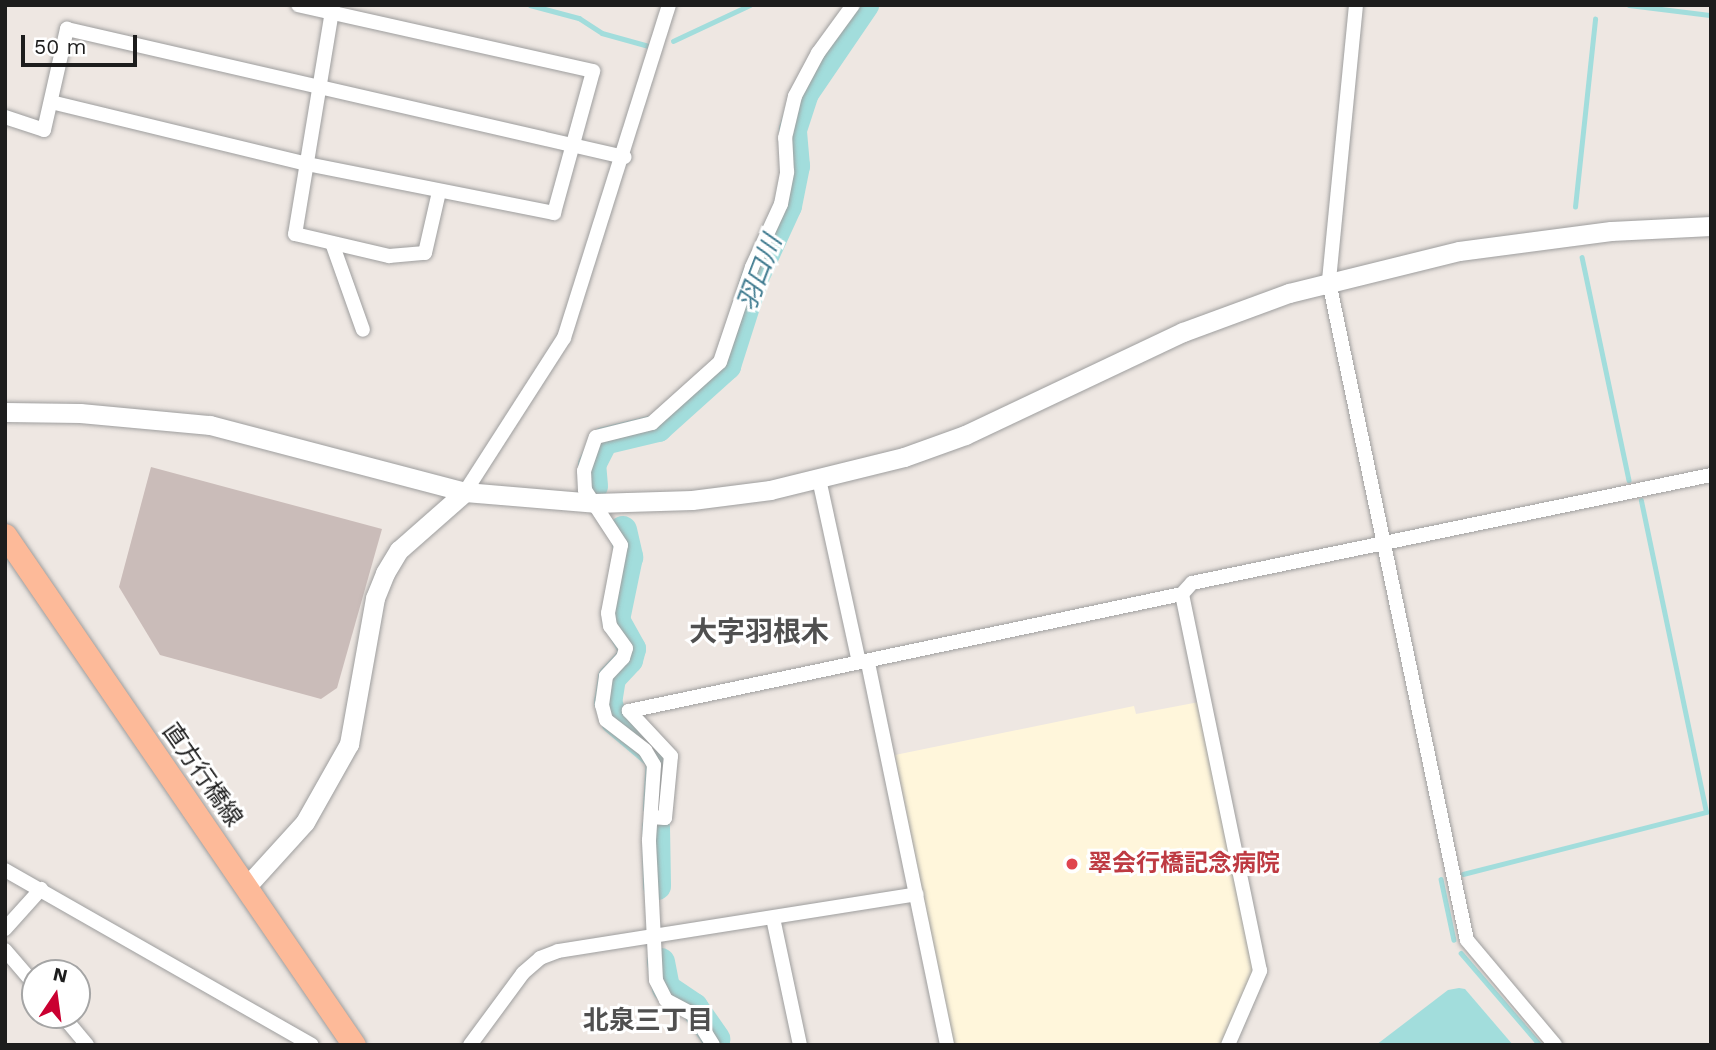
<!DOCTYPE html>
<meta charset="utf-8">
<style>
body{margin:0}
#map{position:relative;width:1716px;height:1050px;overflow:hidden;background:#eee7e2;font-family:"Work Sans","Noto Sans JP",sans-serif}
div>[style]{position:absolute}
.education>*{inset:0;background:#fff6db}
.water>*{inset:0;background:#a2dddc}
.stream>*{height:4.5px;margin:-2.25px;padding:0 2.25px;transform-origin:2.25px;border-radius:2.25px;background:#a2dddc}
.river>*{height:28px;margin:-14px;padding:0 14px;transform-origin:14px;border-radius:14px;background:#a2dddc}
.building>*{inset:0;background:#cabcb9}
.roads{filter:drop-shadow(0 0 2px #9e9e9e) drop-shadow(0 0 2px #9e9e9e)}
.minor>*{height:14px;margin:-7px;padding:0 7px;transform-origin:7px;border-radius:7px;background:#fff}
.tertiary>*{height:19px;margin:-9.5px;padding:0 9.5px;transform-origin:9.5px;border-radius:9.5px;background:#fff}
.primary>*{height:23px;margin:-11.5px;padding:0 11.5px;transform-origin:11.5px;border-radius:11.5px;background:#fdba99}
.dots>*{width:19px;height:19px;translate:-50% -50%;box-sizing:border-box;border:4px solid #fff;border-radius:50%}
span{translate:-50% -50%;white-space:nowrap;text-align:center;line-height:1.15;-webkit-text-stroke:6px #fff;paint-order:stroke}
.street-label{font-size:24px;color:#1d1d1d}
.health-label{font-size:24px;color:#be3a42;font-weight:700}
.left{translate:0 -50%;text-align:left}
.water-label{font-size:26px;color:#3d798e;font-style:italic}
.neighbourhood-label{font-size:26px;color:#505050;font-weight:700}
.quarter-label{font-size:28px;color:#505050;font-weight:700}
.frame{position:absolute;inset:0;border:7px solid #1d1d1d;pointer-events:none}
.north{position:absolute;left:21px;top:959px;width:70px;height:70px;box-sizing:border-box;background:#fff;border:2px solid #a5a5a5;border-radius:50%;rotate:13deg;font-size:19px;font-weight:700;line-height:28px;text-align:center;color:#1d1d1d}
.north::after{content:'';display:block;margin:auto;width:24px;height:32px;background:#ca0031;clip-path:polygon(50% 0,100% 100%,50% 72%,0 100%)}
.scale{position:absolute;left:21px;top:35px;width:116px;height:32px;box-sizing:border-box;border:4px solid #1d1d1d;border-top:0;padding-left:9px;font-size:21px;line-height:24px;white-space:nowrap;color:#1d1d1d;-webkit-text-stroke:5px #fff;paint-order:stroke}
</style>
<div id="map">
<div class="education">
<div style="clip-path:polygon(1199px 702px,1255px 973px,1223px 1045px,953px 1045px,895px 755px,1134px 706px,1136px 714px)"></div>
</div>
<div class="water">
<div style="clip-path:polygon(1459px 988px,1465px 989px,1513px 1045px,1376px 1045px,1448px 990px)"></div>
</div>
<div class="stream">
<div style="left:530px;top:5px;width:51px;rotate:14.9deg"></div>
<div style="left:579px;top:18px;width:27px;rotate:33deg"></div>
<div style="left:602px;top:33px;width:49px;rotate:15.5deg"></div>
<div style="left:1629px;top:5px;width:83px;rotate:7deg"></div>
<div style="left:673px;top:41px;width:85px;rotate:-25.1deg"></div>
<div style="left:1575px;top:207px;width:189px;rotate:-83.9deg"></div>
<div style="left:1582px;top:257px;width:228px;rotate:78.1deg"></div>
<div style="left:1463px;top:874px;width:251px;rotate:-14.3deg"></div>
<div style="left:1706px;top:812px;width:318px;rotate:-101.8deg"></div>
<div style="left:1441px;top:879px;width:62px;rotate:78deg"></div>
<div style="left:1461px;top:953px;width:121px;rotate:49.3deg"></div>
</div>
<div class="river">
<div style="left:594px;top:486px;width:21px;rotate:-95deg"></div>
<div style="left:592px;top:465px;width:27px;rotate:-63deg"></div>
<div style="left:604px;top:441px;width:56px;rotate:-13.5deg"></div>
<div style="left:658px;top:428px;width:93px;rotate:-41.9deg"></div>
<div style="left:727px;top:366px;width:92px;rotate:-72.3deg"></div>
<div style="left:755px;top:278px;width:79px;rotate:-65.4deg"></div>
<div style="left:788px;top:206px;width:41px;rotate:-78.7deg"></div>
<div style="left:796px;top:166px;width:36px;rotate:-95deg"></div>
<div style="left:793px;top:130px;width:39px;rotate:-72deg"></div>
<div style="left:805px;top:93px;width:107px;rotate:-55.7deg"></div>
<div style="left:623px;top:530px;width:28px;rotate:77deg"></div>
<div style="left:629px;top:557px;width:64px;rotate:101.7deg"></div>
<div style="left:616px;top:620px;width:33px;rotate:61deg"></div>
<div style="left:632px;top:649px;width:11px;rotate:105deg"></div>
<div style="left:629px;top:660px;width:25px;rotate:133deg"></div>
<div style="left:612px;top:678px;width:24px;rotate:99deg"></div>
<div style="left:608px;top:702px;width:20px;rotate:70deg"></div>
<div style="left:615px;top:721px;width:59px;rotate:40.2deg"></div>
<div style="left:660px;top:759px;width:48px;rotate:93.6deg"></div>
<div style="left:656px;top:827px;width:59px;rotate:89deg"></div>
<div style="left:661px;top:962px;width:26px;rotate:79deg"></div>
<div style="left:666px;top:988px;width:34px;rotate:34deg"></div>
<div style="left:694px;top:1007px;width:39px;rotate:55deg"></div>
</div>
<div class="building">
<div style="clip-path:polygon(151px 467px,382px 529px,337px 688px,321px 699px,160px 655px,119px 587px)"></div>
</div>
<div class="roads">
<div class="minor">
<div style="left:333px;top:5px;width:232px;rotate:99.4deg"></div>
<div style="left:295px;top:234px;width:97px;rotate:13.2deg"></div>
<div style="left:389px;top:256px;width:36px;rotate:-5deg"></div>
<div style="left:425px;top:253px;width:63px;rotate:-77.1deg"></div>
<div style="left:1356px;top:5px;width:278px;rotate:95.6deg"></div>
<div style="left:1329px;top:282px;width:672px;rotate:78.16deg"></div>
<div style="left:1467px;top:940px;width:137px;rotate:50deg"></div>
<div style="left:51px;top:102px;width:263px;rotate:13.6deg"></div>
<div style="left:307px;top:164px;width:252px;rotate:11.2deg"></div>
<div style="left:554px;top:213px;width:147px;rotate:-74.6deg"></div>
<div style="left:593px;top:71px;width:302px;rotate:-167.4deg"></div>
<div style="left:5px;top:117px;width:41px;rotate:18.4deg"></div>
<div style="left:44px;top:130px;width:104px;rotate:-77.2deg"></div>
<div style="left:67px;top:29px;width:572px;rotate:12.94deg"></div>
<div style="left:332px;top:243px;width:92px;rotate:70.4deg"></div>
<div style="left:819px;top:479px;width:187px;rotate:77.7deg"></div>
<div style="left:465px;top:492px;width:183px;rotate:-57.3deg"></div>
<div style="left:564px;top:338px;width:349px;rotate:-72.5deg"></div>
<div style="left:868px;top:663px;width:390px;rotate:78.3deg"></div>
<div style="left:651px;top:817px;width:14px;rotate:4deg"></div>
<div style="left:665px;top:818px;width:62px;rotate:-84.5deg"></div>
<div style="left:671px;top:756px;width:62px;rotate:-133deg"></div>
<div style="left:629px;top:711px;width:565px;rotate:-11.95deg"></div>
<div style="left:5px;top:870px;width:353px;rotate:29.7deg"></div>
<div style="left:773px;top:918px;width:130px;rotate:78deg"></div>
<div style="left:5px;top:929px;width:54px;rotate:-48deg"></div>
<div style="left:5px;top:950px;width:46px;rotate:49.4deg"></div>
<div style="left:62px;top:1015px;width:39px;rotate:50deg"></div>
<div style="left:470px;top:1045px;width:89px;rotate:-53.6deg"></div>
<div style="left:523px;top:973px;width:23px;rotate:-41deg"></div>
<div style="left:540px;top:958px;width:19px;rotate:-21deg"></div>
<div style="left:558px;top:951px;width:363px;rotate:-9deg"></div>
<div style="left:713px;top:1045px;width:36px;rotate:-122deg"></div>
<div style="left:694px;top:1015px;width:32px;rotate:-152deg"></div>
<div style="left:666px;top:1000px;width:22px;rotate:-117deg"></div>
<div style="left:656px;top:980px;width:140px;rotate:-92.9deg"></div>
<div style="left:649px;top:840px;width:75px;rotate:-86.2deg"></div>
<div style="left:654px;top:765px;width:17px;rotate:-121deg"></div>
<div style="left:645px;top:750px;width:49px;rotate:-142.4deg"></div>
<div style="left:606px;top:720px;width:16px;rotate:-105deg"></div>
<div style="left:602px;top:705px;width:29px;rotate:-82deg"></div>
<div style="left:606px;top:676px;width:25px;rotate:-47deg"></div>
<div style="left:623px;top:658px;width:10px;rotate:-73deg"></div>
<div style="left:626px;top:648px;width:27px;rotate:-126deg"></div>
<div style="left:610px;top:626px;width:13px;rotate:-99deg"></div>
<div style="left:608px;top:613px;width:69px;rotate:-79.2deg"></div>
<div style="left:621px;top:545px;width:66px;rotate:-123.2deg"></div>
<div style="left:585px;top:490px;width:19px;rotate:-93deg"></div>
<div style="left:584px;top:471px;width:36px;rotate:-71deg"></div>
<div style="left:596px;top:437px;width:58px;rotate:-14deg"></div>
<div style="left:652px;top:423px;width:91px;rotate:-41.9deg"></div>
<div style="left:720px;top:362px;width:100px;rotate:-71.4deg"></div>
<div style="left:752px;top:267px;width:69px;rotate:-65.3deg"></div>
<div style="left:781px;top:204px;width:33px;rotate:-79deg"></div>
<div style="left:787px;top:172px;width:34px;rotate:-93deg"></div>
<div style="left:785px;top:138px;width:43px;rotate:-76.6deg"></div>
<div style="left:795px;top:96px;width:49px;rotate:-61.9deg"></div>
<div style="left:818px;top:53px;width:59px;rotate:-53.9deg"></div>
<div style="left:1228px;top:1045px;width:81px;rotate:-66.6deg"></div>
<div style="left:1260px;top:971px;width:385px;rotate:-101.7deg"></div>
<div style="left:1182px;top:594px;width:15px;rotate:-48deg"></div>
<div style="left:1192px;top:583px;width:530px;rotate:-11.76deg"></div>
</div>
<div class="tertiary">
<div style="left:5px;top:412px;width:75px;rotate:0.8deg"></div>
<div style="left:80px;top:413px;width:131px;rotate:5.3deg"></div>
<div style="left:210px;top:425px;width:264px;rotate:14.7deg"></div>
<div style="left:465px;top:492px;width:130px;rotate:4.8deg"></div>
<div style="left:595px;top:503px;width:97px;rotate:-1.8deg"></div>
<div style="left:692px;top:500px;width:79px;rotate:-7.3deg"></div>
<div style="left:770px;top:490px;width:138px;rotate:-13.8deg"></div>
<div style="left:904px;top:457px;width:65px;rotate:-19.8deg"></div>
<div style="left:965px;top:435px;width:241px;rotate:-25.3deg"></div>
<div style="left:1183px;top:332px;width:113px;rotate:-20.2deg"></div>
<div style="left:1289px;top:293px;width:175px;rotate:-13.9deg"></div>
<div style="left:1459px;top:251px;width:153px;rotate:-7.5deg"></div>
<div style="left:1611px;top:231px;width:100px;rotate:-2.9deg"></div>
<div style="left:247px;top:886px;width:86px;rotate:-47.8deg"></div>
<div style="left:305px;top:822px;width:90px;rotate:-60.6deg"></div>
<div style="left:349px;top:744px;width:148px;rotate:-79.9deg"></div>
<div style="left:375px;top:598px;width:27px;rotate:-68deg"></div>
<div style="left:385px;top:573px;width:27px;rotate:-59deg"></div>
<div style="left:399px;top:550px;width:88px;rotate:-41.3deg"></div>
</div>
<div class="primary">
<div style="left:5px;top:535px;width:618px;rotate:55.62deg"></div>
</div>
</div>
<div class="dots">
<div style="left:1072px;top:864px;background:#e0444e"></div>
</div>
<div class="street-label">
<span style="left:202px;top:775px;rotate:55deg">直方行橋線</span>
</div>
<div class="health-label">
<span class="left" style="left:1088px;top:864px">翠会行橋記念病院</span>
</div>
<div class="water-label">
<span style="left:760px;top:273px;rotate:-69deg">羽口川</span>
</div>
<div class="neighbourhood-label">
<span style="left:648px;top:1021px">北泉三丁目</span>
</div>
<div class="quarter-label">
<span style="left:759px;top:632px">大字羽根木</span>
</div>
<div class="frame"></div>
<div class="north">N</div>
<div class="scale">50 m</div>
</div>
